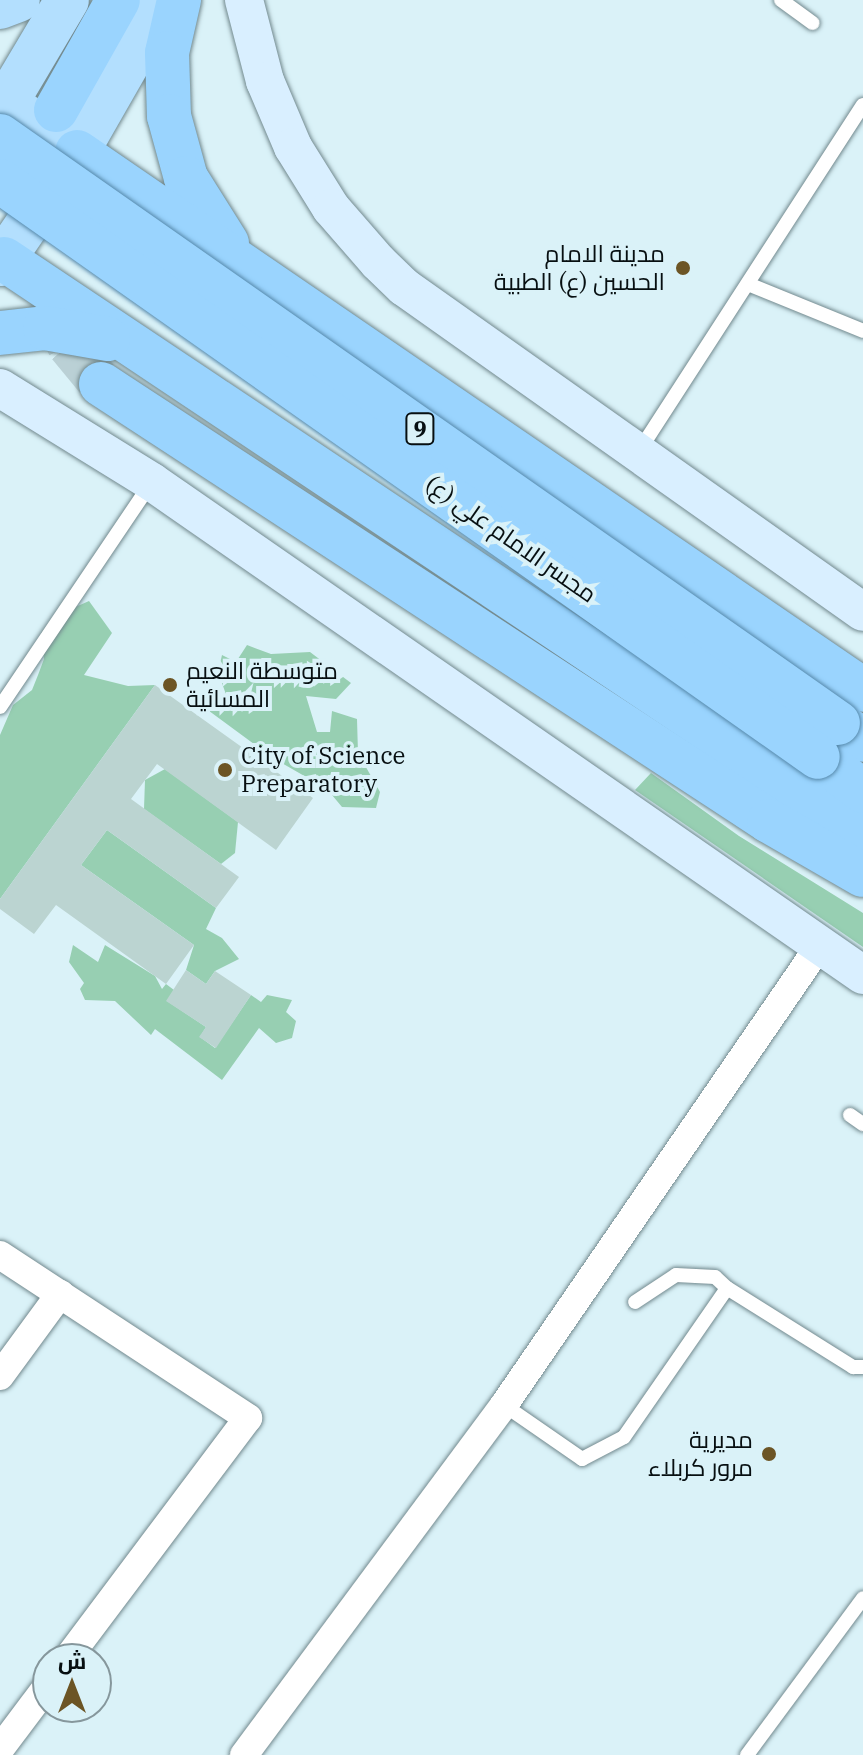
<!DOCTYPE html>
<meta charset="utf-8">
<style>
body{margin:0}
#map{position:relative;width:863px;height:1755px;overflow:hidden;background:#daf2f8;font-family:"IBM Plex Serif",Cairo,serif}
div>[style]{position:absolute}
.green>*{inset:0;background:#97cfb2}
.building>*{inset:0;background:#bbd4d1}
.trunk-tunnel>*{height:44px;margin-top:-22px;transform-origin:0;background:repeating-linear-gradient(90deg,#bad0d5 0 44px,transparent 0 66px)}
.roads{filter:drop-shadow(0 0 2px #72898e) drop-shadow(0 0 2px #72898e)}
.service>*{height:14px;margin:-7px;padding:0 7px;transform-origin:7px;border-radius:7px;background:#fff}
.minor>*{height:28px;margin:-14px;padding:0 14px;transform-origin:14px;border-radius:14px;background:#fff}
.secondary>*{height:38px;margin:-19px;padding:0 19px;transform-origin:19px;border-radius:19px;background:#d9efff}
.primary>*{height:44px;margin:-22px;padding:0 22px;transform-origin:22px;border-radius:22px;background:#b3dffe}
.trunk>*{height:44px;margin:-22px;padding:0 22px;transform-origin:22px;border-radius:22px;background:#9ad4fe}
.bridges{filter:drop-shadow(0 0 2px #5689ab) drop-shadow(0 0 2px #5689ab)}
.trunk-bridge>*{height:44px;margin:-22px;padding:0 22px;transform-origin:22px;border-radius:22px;background:#9ad4fe}
.dots>*{width:22px;height:22px;translate:-50% -50%;box-sizing:border-box;border:4px solid #daf2f8;border-radius:50%}
span{translate:-50% -50%;white-space:nowrap;text-align:center;line-height:1.15;-webkit-text-stroke:8px #daf2f8;paint-order:stroke}
.shield-label span{padding:2px 6px;background:#daf2f8;border:2px solid;border-radius:6px;-webkit-text-stroke-width:0}
.shield-label{font-size:22px;color:#070f11;font-weight:700}
.poi-label{font-size:24px;color:#070f11}
.right{translate:-100% -50%;text-align:right}
.left{translate:0 -50%;text-align:left}
.street-label{font-size:24px;color:#070f11}
.north{position:absolute;left:32px;top:1643px;width:80px;height:80px;box-sizing:border-box;background:#daf2f8;border:2px solid #86979c;border-radius:50%;rotate:0deg;font-size:22px;font-weight:700;line-height:32px;text-align:center;color:#070f11}
.north::after{content:'';display:block;margin:auto;width:28px;height:36px;background:#6c5525;clip-path:polygon(50% 0,100% 100%,50% 72%,0 100%)}
</style>
<div id="map">
<div class="green">
<div style="clip-path:polygon(89px 601px,112px 633px,84px 675px,128px 686px,155px 685px,0 899px,0 735px,13px 705px,32px 690px,38px 675px,44px 659px,41px 633px,53px 617px)"></div>
<div style="clip-path:polygon(247px 645px,271px 654px,310px 652px,351px 683px,336px 699px,306px 696px,317px 732px,330px 732px,332px 711px,357px 719px,358px 753px,380px 792px,376px 808px,342px 807px,327px 789px,273px 758px,201px 705px,228px 700px,218px 672px,222px 655px,236px 662px)"></div>
<div style="clip-path:polygon(165px 769px,238px 822px,235px 853px,221px 864px,144px 809px,145px 780px)"></div>
<div style="clip-path:polygon(651px 773px,739px 836px,863px 913px,863px 947px,635px 790px)"></div>
<div style="clip-path:polygon(107px 830px,216px 908px,206px 929px,222px 938px,239px 959px,215px 971px,206px 984px,186px 970px,194px 945px,81px 865px)"></div>
<div style="clip-path:polygon(73px 945px,98px 962px,105px 945px,155px 976px,162px 989px,166px 984px,174px 990px,167px 1001px,206px 1027px,200px 1037px,215px 1048px,251px 995px,261px 1002px,267px 995px,292px 1000px,286px 1012px,296px 1021px,292px 1038px,276px 1043px,259px 1028px,222px 1080px,155px 1029px,151px 1035px,115px 1001px,85px 1000px,80px 989px,84px 983px,69px 962px)"></div>
</div>
<div class="building">
<div style="clip-path:polygon(155px 685px,313px 798px,276px 850px,157px 764px,131px 799px,239px 877px,216px 908px,107px 830px,81px 865px,194px 945px,166px 984px,56px 905px,34px 934px,0 909px,0 899px)"></div>
<div style="clip-path:polygon(186px 970px,206px 984px,215px 971px,251px 995px,216px 1048px,199px 1037px,206px 1027px,166px 1001px)"></div>
</div>
<div class="trunk-tunnel">
<div style="left:49px;top:306px;width:44px;rotate:62.9deg"></div>
<div style="left:69px;top:345px;width:50px;rotate:50.6deg"></div>
</div>
<div class="roads">
<div class="service">
<div style="left:781px;top:0;width:39px;rotate:36deg"></div>
<div style="left:748px;top:284px;width:124px;rotate:22.2deg"></div>
<div style="left:639px;top:451px;width:412px;rotate:-57.1deg"></div>
<div style="left:0;top:707px;width:272px;rotate:-56deg"></div>
<div style="left:850px;top:1115px;width:16px;rotate:35deg"></div>
<div style="left:727px;top:1288px;width:149px;rotate:32.1deg"></div>
<div style="left:853px;top:1367px;width:10px"></div>
<div style="left:504px;top:1405px;width:95px;rotate:34.7deg"></div>
<div style="left:582px;top:1459px;width:47px;rotate:-27.6deg"></div>
<div style="left:624px;top:1437px;width:181px;rotate:-55.3deg"></div>
<div style="left:727px;top:1288px;width:16px;rotate:-137deg"></div>
<div style="left:715px;top:1277px;width:39px;rotate:-177deg"></div>
<div style="left:676px;top:1275px;width:49px;rotate:146.6deg"></div>
<div style="left:747px;top:1755px;width:195px;rotate:-53.5deg"></div>
</div>
<div class="minor">
<div style="left:0;top:1255px;width:297px;rotate:33.3deg"></div>
<div style="left:248px;top:1418px;width:301px;rotate:126.9deg"></div>
<div style="left:0;top:1376px;width:102px;rotate:-53.8deg"></div>
<div style="left:0;top:1749px;width:80px;rotate:-53.1deg"></div>
<div style="left:244px;top:1755px;width:436px;rotate:-53.4deg"></div>
<div style="left:504px;top:1405px;width:558px;rotate:-55.51deg"></div>
</div>
<div class="secondary">
<div style="left:244px;top:0;width:84px;rotate:75.5deg"></div>
<div style="left:265px;top:81px;width:72px;rotate:67deg"></div>
<div style="left:293px;top:147px;width:72px;rotate:58.1deg"></div>
<div style="left:331px;top:208px;width:72px;rotate:49deg"></div>
<div style="left:378px;top:262px;width:36px;rotate:44deg"></div>
<div style="left:404px;top:287px;width:562px;rotate:35.3deg"></div>
<div style="left:0;top:388px;width:179px;rotate:31.7deg"></div>
<div style="left:152px;top:482px;width:865px;rotate:34.74deg"></div>
</div>
<div class="primary">
<div style="left:0;top:7px;width:19px;rotate:-21deg"></div>
<div style="left:0;top:99px;width:93px;rotate:34.5deg"></div>
<div style="left:0;top:113px;width:131px;rotate:-59.3deg"></div>
<div style="left:0;top:264px;width:136px;rotate:-55.5deg"></div>
<div style="left:77px;top:152px;width:175px;rotate:-60.2deg"></div>
</div>
<div class="trunk">
<div style="left:179px;top:0;width:54px;rotate:102.8deg"></div>
<div style="left:167px;top:53px;width:63px;rotate:88.2deg"></div>
<div style="left:169px;top:116px;width:64px;rotate:74.7deg"></div>
<div style="left:186px;top:178px;width:77px;rotate:57.8deg"></div>
<div style="left:56px;top:110px;width:126px;rotate:-60.6deg"></div>
<div style="left:77px;top:152px;width:952px;rotate:34.39deg"></div>
<div style="left:4px;top:259px;width:1033px;rotate:33.75deg"></div>
<div style="left:0;top:333px;width:45px;rotate:-6.3deg"></div>
<div style="left:45px;top:328px;width:64px;rotate:9.9deg"></div>
<div style="left:101px;top:384px;width:798px;rotate:33.19deg"></div>
<div style="left:769px;top:821px;width:108px;rotate:29.9deg"></div>
<div style="left:838px;top:723px;width:30px;rotate:34deg"></div>
<div style="left:818px;top:757px;width:56px;rotate:37.1deg"></div>
</div>
</div>
<div class="bridges">
<div class="trunk-bridge">
<div style="left:0;top:136px;width:1023px;rotate:35.01deg"></div>
<div style="left:0;top:181px;width:1000px;rotate:35.15deg"></div>
</div>
</div>
<div class="dots">
<div style="left:683px;top:268px;background:#6c5525"></div>
<div style="left:170px;top:685px;background:#6c5525"></div>
<div style="left:225px;top:770px;background:#6c5525"></div>
<div style="left:769px;top:1454px;background:#6c5525"></div>
</div>
<div class="shield-label">
<span style="left:420px;top:429px">9</span>
</div>
<div class="poi-label">
<span class="right" style="left:665px;top:268px">مدينة الامام<br>الحسين (ع) الطبية</span>
<span class="left" style="left:186px;top:685px">متوسطة النعيم<br>المسائية</span>
<span class="left" style="left:241px;top:770px">City of Science<br>Preparatory</span>
<span class="right" style="left:753px;top:1454px">مديرية<br>مرور كربلاء</span>
</div>
<div class="street-label">
<span style="left:511px;top:539px;rotate:35deg">مجسر الامام علي (ع)</span>
</div>
<div class="north">ش</div>
</div>
